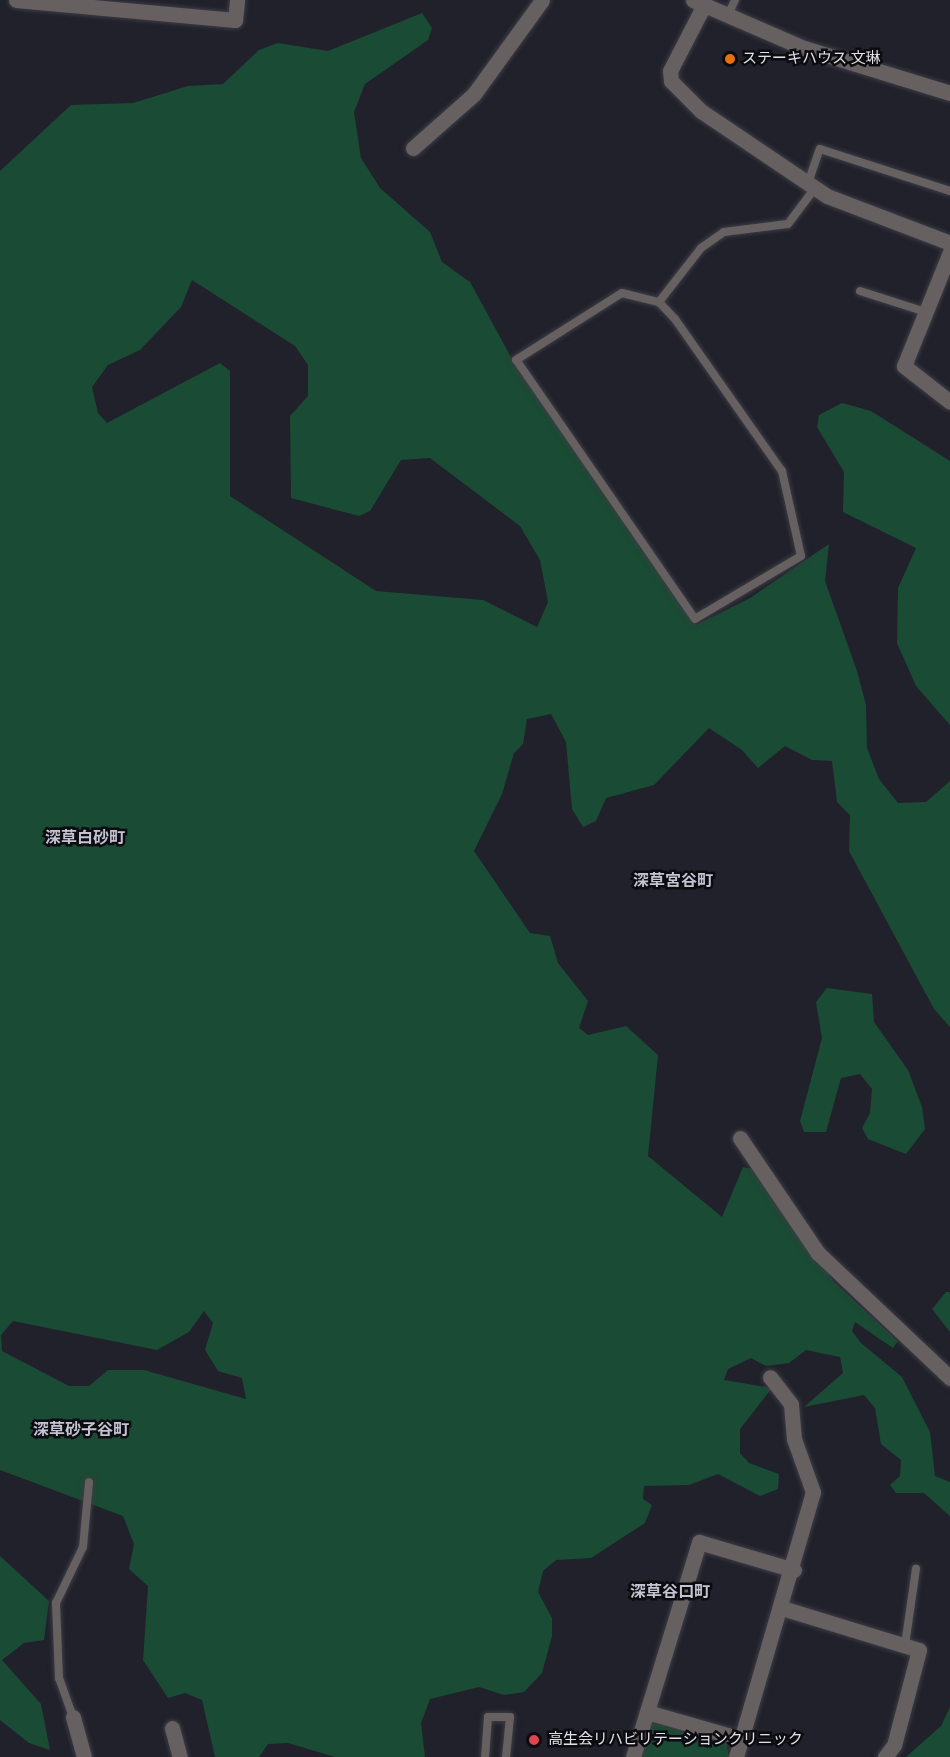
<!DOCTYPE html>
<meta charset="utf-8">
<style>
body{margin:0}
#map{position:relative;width:950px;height:1757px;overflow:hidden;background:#21212b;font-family:"Nunito Sans","Noto Sans JP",sans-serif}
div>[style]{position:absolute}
.green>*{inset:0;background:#1a4b34}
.roads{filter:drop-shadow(0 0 2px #3c3c45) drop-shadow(0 0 2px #3c3c45)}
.service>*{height:8px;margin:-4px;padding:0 4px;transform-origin:4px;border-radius:4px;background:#676061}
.minor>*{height:15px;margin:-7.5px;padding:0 7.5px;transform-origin:7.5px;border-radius:7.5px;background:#676061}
.dots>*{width:16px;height:16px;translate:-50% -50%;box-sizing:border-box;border:3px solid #0b0b10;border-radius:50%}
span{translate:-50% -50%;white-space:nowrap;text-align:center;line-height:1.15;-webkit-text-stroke:5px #0b0b10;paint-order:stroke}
.poi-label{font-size:15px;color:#e1e1e8}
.left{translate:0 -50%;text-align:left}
.neighbourhood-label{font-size:16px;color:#c3c3d1;font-weight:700}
</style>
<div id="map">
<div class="green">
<div style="clip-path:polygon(evenodd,422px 13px,432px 28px,428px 40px,365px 84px,354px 112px,361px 158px,380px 188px,430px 232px,442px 262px,470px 282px,512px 359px,696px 625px,750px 598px,829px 544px,825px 581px,857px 671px,866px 705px,867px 748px,879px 779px,898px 803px,926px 802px,950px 781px,950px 1027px,934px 1009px,849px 851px,850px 815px,837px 802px,832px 761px,812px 760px,785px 746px,758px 768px,742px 750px,709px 728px,654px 785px,606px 798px,596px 821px,583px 827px,572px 809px,566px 742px,551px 714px,527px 719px,523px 744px,514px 753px,502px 794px,474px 851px,530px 933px,550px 936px,558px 963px,588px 1001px,579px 1028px,588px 1035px,626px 1026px,658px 1055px,648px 1156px,722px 1217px,743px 1167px,761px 1171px,834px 1282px,898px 1341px,893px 1348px,855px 1322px,852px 1331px,861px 1343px,902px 1377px,930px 1432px,935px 1476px,950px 1482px,950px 1516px,924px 1493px,896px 1493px,890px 1485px,900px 1476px,901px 1460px,881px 1444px,875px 1408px,864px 1395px,804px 1407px,843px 1373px,840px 1357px,806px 1350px,789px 1363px,766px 1366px,751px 1358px,728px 1369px,724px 1380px,772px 1388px,740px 1429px,740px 1453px,749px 1463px,779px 1474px,778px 1489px,760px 1496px,718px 1474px,689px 1485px,644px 1486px,643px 1499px,652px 1505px,645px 1523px,591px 1558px,556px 1560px,543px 1571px,538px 1592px,552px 1618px,552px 1636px,542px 1673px,524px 1692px,504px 1695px,479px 1687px,430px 1699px,421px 1723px,425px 1757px,335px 1757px,288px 1743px,268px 1744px,259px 1757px,215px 1757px,202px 1700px,185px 1693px,168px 1698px,143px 1660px,148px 1586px,129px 1569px,134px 1544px,123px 1516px,0 1470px,0 171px,71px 105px,133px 103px,188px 86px,223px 84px,259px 50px,278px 43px,328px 51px,422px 13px,192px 280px,295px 346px,308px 365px,308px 396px,290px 416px,291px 498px,359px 516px,370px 511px,401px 460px,430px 458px,520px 526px,540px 560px,548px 602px,537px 627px,483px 600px,376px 591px,230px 496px,230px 371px,220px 363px,107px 423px,98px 413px,92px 387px,108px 365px,140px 350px,181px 307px,192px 280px,422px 13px,204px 1311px,213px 1323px,205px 1350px,218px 1371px,242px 1378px,246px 1399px,144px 1370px,108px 1370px,89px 1386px,69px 1386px,2px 1351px,1px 1335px,13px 1321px,157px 1350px,189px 1332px,204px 1311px)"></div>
<div style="clip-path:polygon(842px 403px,871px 411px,950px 461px,950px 725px,916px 686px,897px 643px,898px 588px,916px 548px,843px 512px,844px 472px,817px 427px,819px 415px)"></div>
<div style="clip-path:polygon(827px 988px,872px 994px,874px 1022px,908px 1070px,922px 1107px,925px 1129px,906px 1154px,868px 1139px,862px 1128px,870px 1113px,872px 1089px,860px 1074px,841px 1078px,826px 1132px,804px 1132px,800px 1121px,822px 1038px,816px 1002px)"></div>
<div style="clip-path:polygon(946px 1292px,950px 1292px,950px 1332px,932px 1309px)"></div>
<div style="clip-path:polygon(0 1556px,49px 1601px,44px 1640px,24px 1643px,2px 1660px,41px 1704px,50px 1750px,29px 1743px,0 1720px)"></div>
<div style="clip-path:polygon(950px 1707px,950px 1757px,906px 1757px,941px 1726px)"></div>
<div style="clip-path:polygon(660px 1720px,726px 1741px,729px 1757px,639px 1757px,652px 1723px)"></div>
</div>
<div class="roads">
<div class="service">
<div style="left:728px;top:15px;width:17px;rotate:-65deg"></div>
<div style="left:808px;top:183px;width:36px;rotate:-71deg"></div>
<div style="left:820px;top:149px;width:137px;rotate:17.9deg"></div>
<div style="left:860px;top:291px;width:69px;rotate:17.7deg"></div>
<div style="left:622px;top:293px;width:38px;rotate:14deg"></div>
<div style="left:659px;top:302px;width:23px;rotate:47deg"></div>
<div style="left:675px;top:319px;width:186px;rotate:54.9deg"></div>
<div style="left:782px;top:471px;width:87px;rotate:77.4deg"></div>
<div style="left:801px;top:556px;width:123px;rotate:149.3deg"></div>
<div style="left:695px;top:619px;width:315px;rotate:-124.6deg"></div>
<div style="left:516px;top:360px;width:125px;rotate:-32.3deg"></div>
<div style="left:659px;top:302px;width:68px;rotate:-52.1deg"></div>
<div style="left:701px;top:248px;width:28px;rotate:-35deg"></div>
<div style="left:724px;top:232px;width:64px;rotate:-7.1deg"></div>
<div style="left:788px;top:224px;width:45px;rotate:-53.1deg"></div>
<div style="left:905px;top:1645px;width:77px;rotate:-81.8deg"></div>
<div style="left:73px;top:1717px;width:41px;rotate:-109.7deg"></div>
<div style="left:59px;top:1678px;width:75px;rotate:-92.3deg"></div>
<div style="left:56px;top:1603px;width:62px;rotate:-64.3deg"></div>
<div style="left:83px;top:1547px;width:65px;rotate:-84.7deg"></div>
<div style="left:485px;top:1757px;width:40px;rotate:-85.7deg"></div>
<div style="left:488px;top:1717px;width:22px"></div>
<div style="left:510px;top:1717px;width:40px;rotate:95.7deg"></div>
</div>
<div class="minor">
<div style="left:16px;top:0;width:220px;rotate:5.2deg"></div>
<div style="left:235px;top:20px;width:20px;rotate:-84deg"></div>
<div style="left:693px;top:0;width:121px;rotate:23.4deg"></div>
<div style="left:804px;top:48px;width:153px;rotate:17.1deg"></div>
<div style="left:704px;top:5px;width:74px;rotate:117.3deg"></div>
<div style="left:670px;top:71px;width:10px;rotate:84deg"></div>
<div style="left:671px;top:81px;width:42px;rotate:45deg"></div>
<div style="left:701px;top:111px;width:152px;rotate:34deg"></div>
<div style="left:827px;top:196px;width:132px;rotate:20.9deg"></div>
<div style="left:413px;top:148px;width:81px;rotate:-41.5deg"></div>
<div style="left:474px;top:94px;width:116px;rotate:-54.1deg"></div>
<div style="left:950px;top:252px;width:123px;rotate:112deg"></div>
<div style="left:904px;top:366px;width:58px;rotate:38deg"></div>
<div style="left:740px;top:1138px;width:139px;rotate:55.9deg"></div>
<div style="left:818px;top:1253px;width:182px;rotate:43.4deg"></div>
<div style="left:782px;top:1608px;width:143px;rotate:17deg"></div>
<div style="left:919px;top:1650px;width:98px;rotate:104.7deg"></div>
<div style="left:894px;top:1745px;width:15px;rotate:127deg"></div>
<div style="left:647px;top:1712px;width:98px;rotate:16deg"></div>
<div style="left:73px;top:1717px;width:41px;rotate:74.6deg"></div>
<div style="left:172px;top:1728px;width:30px;rotate:75deg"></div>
<div style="left:633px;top:1757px;width:225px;rotate:-72.9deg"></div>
<div style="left:699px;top:1542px;width:99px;rotate:16.4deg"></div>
<div style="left:736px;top:1757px;width:276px;rotate:-73.8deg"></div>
<div style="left:813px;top:1492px;width:56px;rotate:-109.7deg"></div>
<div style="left:794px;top:1439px;width:35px;rotate:-95deg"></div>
<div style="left:791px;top:1404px;width:34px;rotate:-128deg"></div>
</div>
</div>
<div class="dots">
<div style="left:730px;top:59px;background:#e8710a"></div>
<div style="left:534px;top:1740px;background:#e0444e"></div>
</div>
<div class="poi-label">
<span class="left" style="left:742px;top:59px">ステーキハウス 文琳</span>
<span class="left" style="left:548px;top:1740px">高生会リハビリテーションクリニック</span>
</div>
<div class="neighbourhood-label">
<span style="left:85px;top:838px">深草白砂町</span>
<span style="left:673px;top:881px">深草宮谷町</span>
<span style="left:81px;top:1430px">深草砂子谷町</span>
<span style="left:670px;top:1592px">深草谷口町</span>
</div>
</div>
